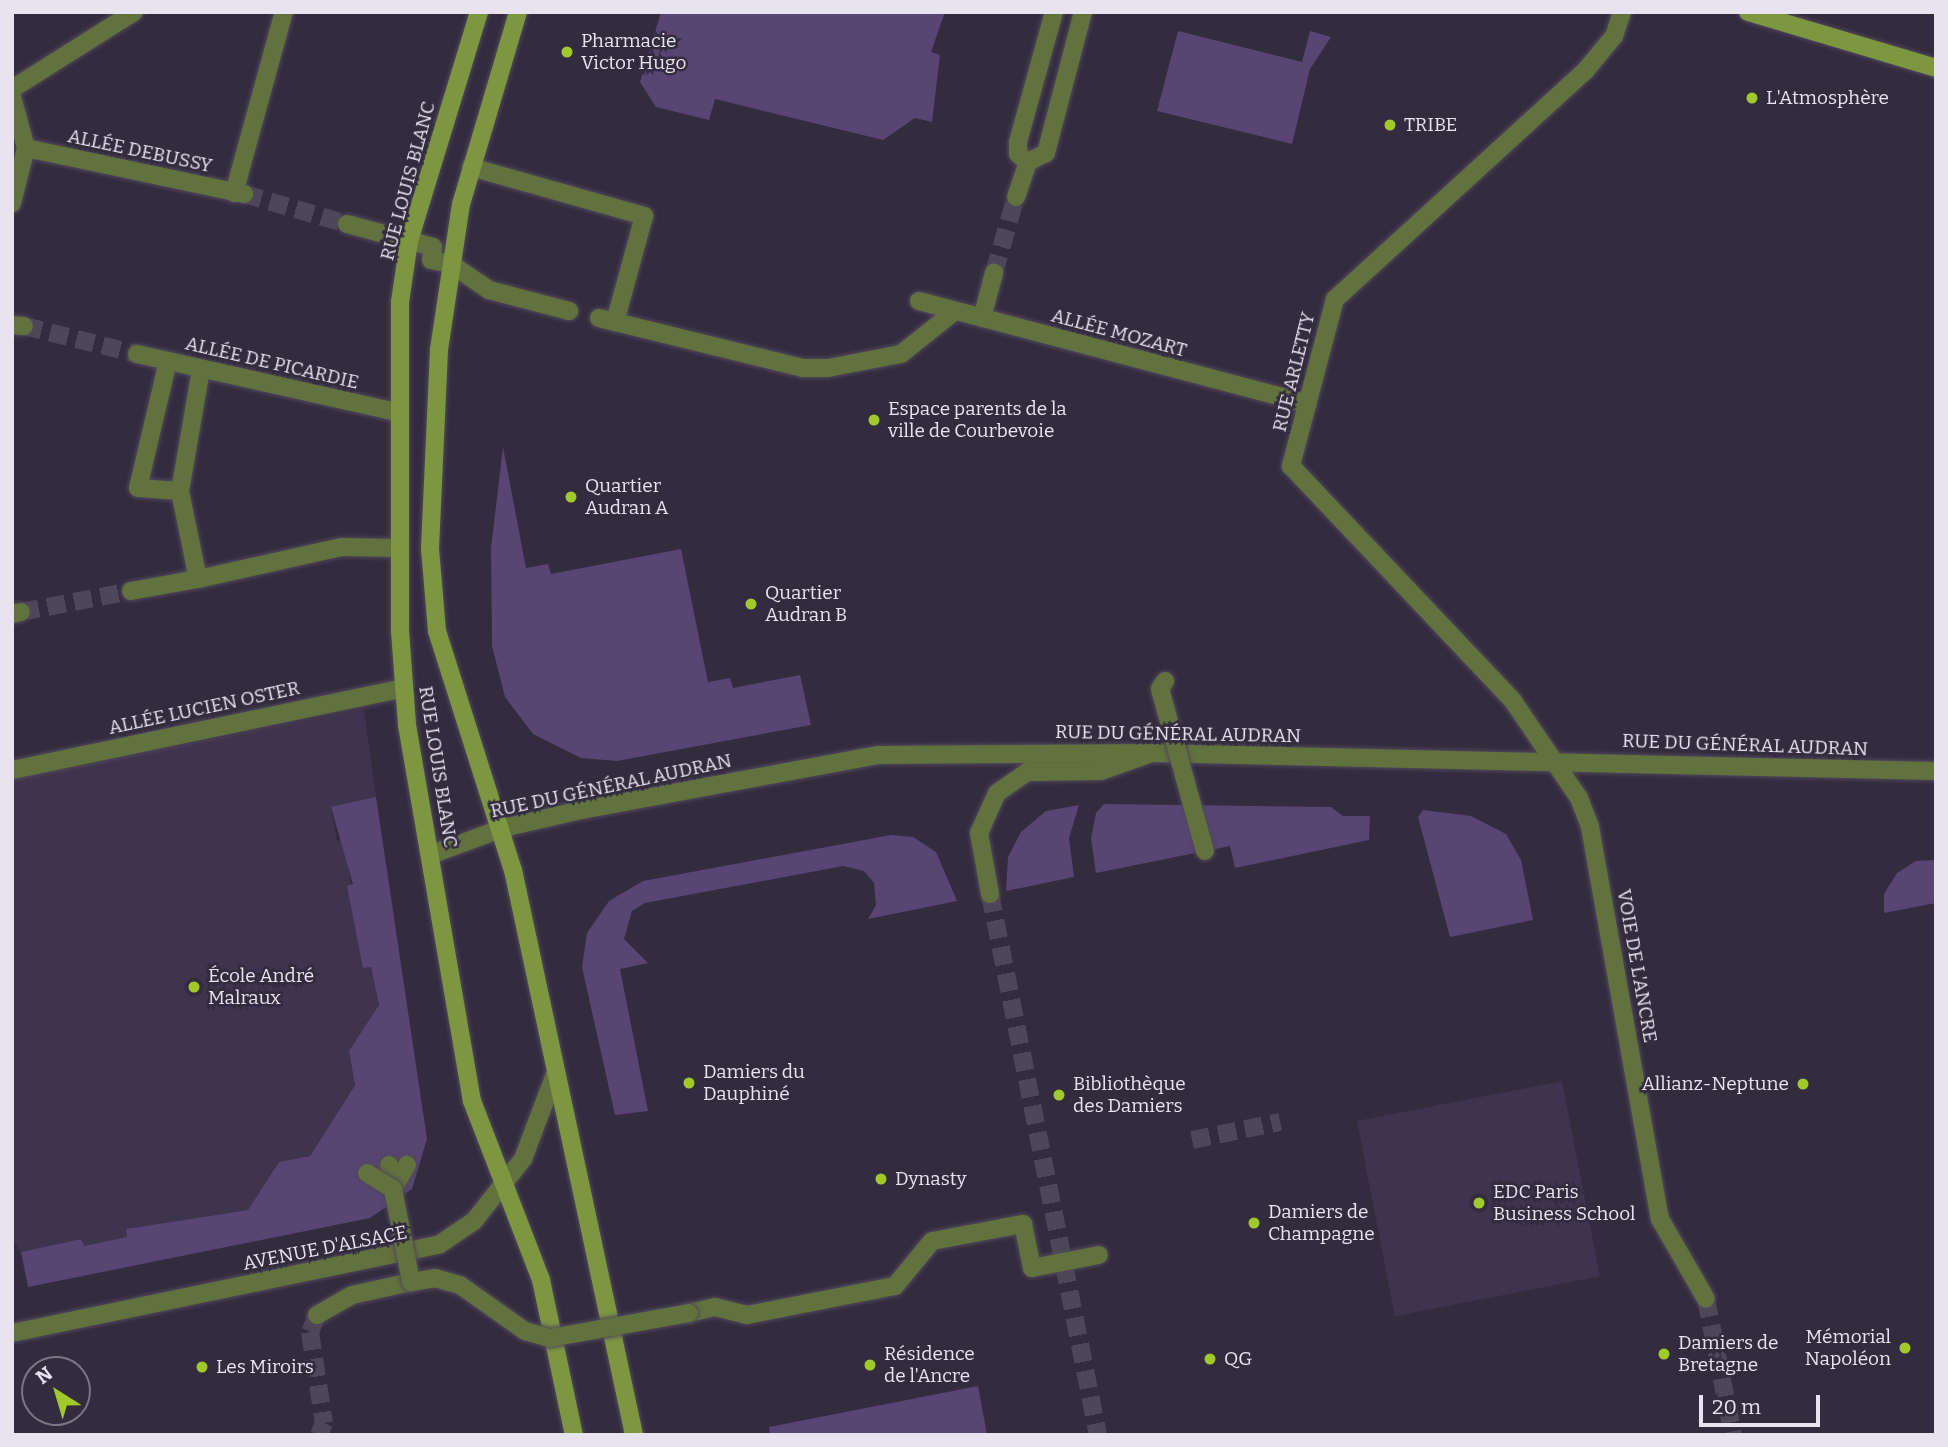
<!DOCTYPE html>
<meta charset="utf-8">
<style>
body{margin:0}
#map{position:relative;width:1948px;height:1447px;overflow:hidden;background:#332b3e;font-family:Bitter,serif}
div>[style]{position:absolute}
.built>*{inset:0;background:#3e344d;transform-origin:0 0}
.green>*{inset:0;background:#584574}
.pedestrian-tunnel>*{height:18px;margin-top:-9px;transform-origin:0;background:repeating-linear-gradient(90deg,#4e4759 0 18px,transparent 0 27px)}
.minor-tunnel>*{height:18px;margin-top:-9px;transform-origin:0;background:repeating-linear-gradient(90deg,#4e4759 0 18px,transparent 0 27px)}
.roads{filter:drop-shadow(0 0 2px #50485a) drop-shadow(0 0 2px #50485a)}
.pedestrian>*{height:18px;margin:-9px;padding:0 9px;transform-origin:9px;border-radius:9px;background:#62723e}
.minor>*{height:18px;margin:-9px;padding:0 9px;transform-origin:9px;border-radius:9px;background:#62723e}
.tertiary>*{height:18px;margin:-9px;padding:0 9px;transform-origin:9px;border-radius:9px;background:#62723e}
.secondary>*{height:18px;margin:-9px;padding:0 9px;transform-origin:9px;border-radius:9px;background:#7d9740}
.bridges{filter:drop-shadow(0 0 2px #50485a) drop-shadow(0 0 2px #50485a)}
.pedestrian-bridge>*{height:18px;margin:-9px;padding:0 9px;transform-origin:9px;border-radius:9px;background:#62723e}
.dots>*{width:19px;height:19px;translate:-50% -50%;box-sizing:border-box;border:4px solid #332b3e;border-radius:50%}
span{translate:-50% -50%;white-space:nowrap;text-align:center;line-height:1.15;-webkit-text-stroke:5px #332b3e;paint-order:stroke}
.poi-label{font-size:19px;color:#e7e3ef}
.left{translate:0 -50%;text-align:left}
.right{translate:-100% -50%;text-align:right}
.street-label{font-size:19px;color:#e7e3ef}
.frame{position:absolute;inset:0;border:14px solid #e7e3ef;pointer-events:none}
.north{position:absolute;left:21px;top:1356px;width:70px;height:70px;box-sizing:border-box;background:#332b3e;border:2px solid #7b7585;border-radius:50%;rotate:323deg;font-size:19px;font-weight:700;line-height:28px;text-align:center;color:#e7e3ef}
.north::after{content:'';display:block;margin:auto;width:24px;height:32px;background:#a1c92a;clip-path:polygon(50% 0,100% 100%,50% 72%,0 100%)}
.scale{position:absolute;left:1699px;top:1395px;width:121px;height:32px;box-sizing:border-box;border:4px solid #e7e3ef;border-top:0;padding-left:9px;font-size:21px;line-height:24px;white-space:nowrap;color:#e7e3ef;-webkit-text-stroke:5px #332b3e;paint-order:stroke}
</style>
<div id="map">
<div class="built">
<div style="clip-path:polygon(364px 709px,376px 797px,331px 808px,337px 841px,344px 840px,364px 968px,371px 966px,379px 1006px,349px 1051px,355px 1084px,310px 1156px,279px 1162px,248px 1210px,126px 1229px,128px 1237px,83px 1246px,81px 1239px,21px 1252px,12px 1239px,12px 779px)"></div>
<div style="left:1562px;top:1081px;width:199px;height:209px;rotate:79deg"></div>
</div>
<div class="green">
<div style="clip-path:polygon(661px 12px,945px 12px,931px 52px,940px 55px,932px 122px,915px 118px,883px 140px,715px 99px,709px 120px,656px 107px,640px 82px)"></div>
<div style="clip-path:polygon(1178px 31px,1302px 62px,1310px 31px,1331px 37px,1310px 69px,1292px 144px,1157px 111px)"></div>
<div style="clip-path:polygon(503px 447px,526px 568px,548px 564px,551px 574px,681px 549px,708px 682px,730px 678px,733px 688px,800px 675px,811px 725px,617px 761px,581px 758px,533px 734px,505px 697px,492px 646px,491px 548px)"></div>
<div style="clip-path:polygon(376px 797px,427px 1139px,412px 1189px,370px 1218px,28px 1287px,21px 1252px,81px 1239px,84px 1246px,127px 1237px,126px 1229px,248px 1210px,279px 1162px,310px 1156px,355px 1085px,349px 1051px,379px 1005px,371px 967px,363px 968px,347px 886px,353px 884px,331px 807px)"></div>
<div style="clip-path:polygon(1104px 804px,1331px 807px,1343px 816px,1370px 816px,1369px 840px,1235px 868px,1230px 846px,1096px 873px,1091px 839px,1096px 813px)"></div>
<div style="clip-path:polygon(1079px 805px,1069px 838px,1074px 877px,1006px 891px,1008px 857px,1021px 832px,1046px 811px)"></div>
<div style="clip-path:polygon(1423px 810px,1471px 816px,1506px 834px,1521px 860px,1533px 920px,1450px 937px,1418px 817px)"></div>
<div style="clip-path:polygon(891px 835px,913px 837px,936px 852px,957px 901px,868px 919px,876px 905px,874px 883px,864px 871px,843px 866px,645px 903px,632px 911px,624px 939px,648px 963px,620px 969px,648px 1111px,615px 1115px,582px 967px,587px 933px,609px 901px,643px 881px)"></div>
<div style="clip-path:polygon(1936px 860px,1936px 903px,1884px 913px,1884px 894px,1897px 873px,1916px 861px)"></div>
<div style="clip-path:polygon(978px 1386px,987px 1435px,770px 1435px,769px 1427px)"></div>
</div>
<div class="pedestrian-tunnel">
<div style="left:244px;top:194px;width:107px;rotate:16.2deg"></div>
<div style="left:994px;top:273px;width:79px;rotate:-73.9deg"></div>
<div style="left:24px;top:326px;width:116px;rotate:13.9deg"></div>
<div style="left:21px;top:612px;width:112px;rotate:-10.8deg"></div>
<div style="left:1192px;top:1140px;width:90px;rotate:-11.6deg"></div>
<div style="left:317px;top:1315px;width:18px;rotate:112deg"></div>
<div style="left:310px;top:1332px;width:92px;rotate:81.3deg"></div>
<div style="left:324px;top:1423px;width:13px;rotate:113deg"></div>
</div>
<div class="minor-tunnel">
<div style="left:990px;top:894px;width:552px;rotate:78.71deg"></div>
<div style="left:1706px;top:1299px;width:139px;rotate:78.8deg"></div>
</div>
<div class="roads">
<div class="pedestrian">
<div style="left:12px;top:89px;width:144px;rotate:-32.3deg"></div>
<div style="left:12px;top:97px;width:53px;rotate:74.6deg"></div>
<div style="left:26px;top:148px;width:57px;rotate:104.3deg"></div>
<div style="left:26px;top:148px;width:223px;rotate:11.9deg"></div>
<div style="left:471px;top:167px;width:180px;rotate:15.8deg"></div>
<div style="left:644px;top:216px;width:110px;rotate:105.3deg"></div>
<div style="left:234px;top:193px;width:188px;rotate:-74.6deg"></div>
<div style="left:1016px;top:197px;width:37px;rotate:-71deg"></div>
<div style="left:347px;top:224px;width:89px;rotate:15deg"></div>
<div style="left:433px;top:247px;width:13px;rotate:99deg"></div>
<div style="left:431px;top:260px;width:20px;rotate:11deg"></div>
<div style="left:451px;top:264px;width:46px;rotate:34.4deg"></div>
<div style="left:489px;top:290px;width:83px;rotate:14.7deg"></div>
<div style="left:919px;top:301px;width:402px;rotate:14.8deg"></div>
<div style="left:599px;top:318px;width:209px;rotate:13.8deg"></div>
<div style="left:802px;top:368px;width:26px"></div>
<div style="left:828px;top:368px;width:74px;rotate:-10.9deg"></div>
<div style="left:901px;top:354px;width:69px;rotate:-38.5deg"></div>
<div style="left:982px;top:318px;width:47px;rotate:-75.1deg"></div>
<div style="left:12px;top:325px;width:12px;rotate:5deg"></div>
<div style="left:137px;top:354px;width:266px;rotate:12.6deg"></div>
<div style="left:168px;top:361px;width:130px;rotate:103.3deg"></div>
<div style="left:138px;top:488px;width:42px;rotate:4.1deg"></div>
<div style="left:198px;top:579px;width:147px;rotate:-12.6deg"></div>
<div style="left:341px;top:547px;width:57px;rotate:1deg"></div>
<div style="left:131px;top:591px;width:68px;rotate:-10.2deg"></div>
<div style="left:198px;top:579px;width:90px;rotate:-101.6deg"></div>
<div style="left:180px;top:491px;width:123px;rotate:-80.2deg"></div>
<div style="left:12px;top:614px;width:9px;rotate:-13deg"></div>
<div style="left:12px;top:770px;width:400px;rotate:-11.8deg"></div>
<div style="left:389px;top:1165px;width:24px;rotate:81deg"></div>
<div style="left:393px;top:1189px;width:28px;rotate:-60deg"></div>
<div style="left:689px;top:1313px;width:27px;rotate:-13deg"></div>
<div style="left:715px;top:1307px;width:33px;rotate:14deg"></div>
<div style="left:747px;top:1315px;width:151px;rotate:-11.1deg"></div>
<div style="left:895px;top:1286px;width:58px;rotate:-50.6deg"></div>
<div style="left:932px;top:1241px;width:93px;rotate:-10.6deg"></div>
<div style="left:1023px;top:1224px;width:45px;rotate:78.4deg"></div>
<div style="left:1032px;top:1268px;width:68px;rotate:-11deg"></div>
<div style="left:317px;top:1315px;width:40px;rotate:-29.7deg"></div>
<div style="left:352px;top:1295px;width:60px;rotate:-12.4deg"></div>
</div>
<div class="minor">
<div style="left:1054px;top:12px;width:135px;rotate:105.5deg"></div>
<div style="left:1018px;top:142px;width:12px;rotate:90deg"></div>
<div style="left:1018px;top:154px;width:13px;rotate:39deg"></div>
<div style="left:1028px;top:162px;width:20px;rotate:-27deg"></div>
<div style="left:1046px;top:153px;width:146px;rotate:-75.3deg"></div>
<div style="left:1622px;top:12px;width:25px;rotate:108deg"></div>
<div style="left:1614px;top:36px;width:45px;rotate:129.6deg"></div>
<div style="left:1585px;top:71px;width:338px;rotate:137.6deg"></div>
<div style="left:1335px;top:299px;width:173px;rotate:104.8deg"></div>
<div style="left:1291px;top:466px;width:323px;rotate:46.6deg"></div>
<div style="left:1513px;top:701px;width:117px;rotate:55.8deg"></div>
<div style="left:1579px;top:798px;width:31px;rotate:69deg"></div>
<div style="left:1590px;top:827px;width:398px;rotate:79.9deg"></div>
<div style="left:1660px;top:1219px;width:92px;rotate:60.1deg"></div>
<div style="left:990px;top:894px;width:62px;rotate:-100.2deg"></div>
<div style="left:979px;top:833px;width:44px;rotate:-65.8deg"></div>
<div style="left:997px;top:793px;width:37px;rotate:-35deg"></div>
<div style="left:1027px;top:772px;width:74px;rotate:-0.8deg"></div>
<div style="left:1101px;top:771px;width:51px;rotate:-19.5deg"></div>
<div style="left:12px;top:1333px;width:437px;rotate:-11.7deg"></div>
<div style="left:440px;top:1244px;width:41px;rotate:-34.1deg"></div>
<div style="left:474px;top:1221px;width:79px;rotate:-51.7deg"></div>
<div style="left:523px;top:1159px;width:88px;rotate:-69.3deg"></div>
</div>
<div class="tertiary">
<div style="left:430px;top:855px;width:78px;rotate:-20.3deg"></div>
<div style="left:503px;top:828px;width:80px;rotate:-13deg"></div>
<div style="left:581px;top:810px;width:302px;rotate:-10.5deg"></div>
<div style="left:878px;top:755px;width:274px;rotate:-0.4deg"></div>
<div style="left:1152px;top:753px;width:784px;rotate:1.32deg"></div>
</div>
<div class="secondary">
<div style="left:479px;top:12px;width:239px;rotate:107deg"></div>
<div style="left:409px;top:241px;width:62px;rotate:98.4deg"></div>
<div style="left:400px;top:302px;width:329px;rotate:90deg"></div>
<div style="left:400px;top:631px;width:94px;rotate:85.7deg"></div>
<div style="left:407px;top:725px;width:382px;rotate:80.2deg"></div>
<div style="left:472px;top:1101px;width:192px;rotate:68.9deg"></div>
<div style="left:541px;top:1280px;width:158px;rotate:78deg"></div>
<div style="left:518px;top:12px;width:200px;rotate:106.5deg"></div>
<div style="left:461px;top:204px;width:148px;rotate:98.6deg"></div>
<div style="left:439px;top:350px;width:199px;rotate:92.6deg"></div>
<div style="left:430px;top:549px;width:82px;rotate:85.1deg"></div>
<div style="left:437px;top:631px;width:251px;rotate:72.4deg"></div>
<div style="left:513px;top:870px;width:578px;rotate:77.91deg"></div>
<div style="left:1748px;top:12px;width:196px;rotate:16.6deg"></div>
</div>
</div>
<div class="bridges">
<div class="pedestrian-bridge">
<div style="left:1165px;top:681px;width:9px;rotate:122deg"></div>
<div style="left:1160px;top:689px;width:168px;rotate:74.5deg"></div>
<div style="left:367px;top:1173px;width:31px;rotate:32deg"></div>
<div style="left:393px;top:1189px;width:95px;rotate:79deg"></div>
<div style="left:411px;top:1282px;width:24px;rotate:-9deg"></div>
<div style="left:435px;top:1278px;width:26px;rotate:16deg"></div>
<div style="left:460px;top:1285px;width:80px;rotate:35.3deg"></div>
<div style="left:525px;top:1331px;width:26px;rotate:16deg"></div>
<div style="left:550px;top:1338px;width:141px;rotate:-10.2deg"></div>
</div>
</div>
<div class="dots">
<div style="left:567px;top:52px;background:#a1c92a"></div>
<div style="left:1752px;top:98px;background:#a1c92a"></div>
<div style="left:1390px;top:125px;background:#a1c92a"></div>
<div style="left:874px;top:420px;background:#a1c92a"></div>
<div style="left:571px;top:497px;background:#a1c92a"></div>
<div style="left:751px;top:604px;background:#a1c92a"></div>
<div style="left:194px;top:987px;background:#a1c92a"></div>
<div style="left:689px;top:1083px;background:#a1c92a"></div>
<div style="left:1803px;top:1084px;background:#a1c92a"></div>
<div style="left:1059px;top:1095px;background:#a1c92a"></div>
<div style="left:881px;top:1179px;background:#a1c92a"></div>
<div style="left:1479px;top:1203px;background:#a1c92a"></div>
<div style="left:1254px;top:1223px;background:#a1c92a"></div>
<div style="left:1905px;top:1348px;background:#a1c92a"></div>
<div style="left:1664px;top:1354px;background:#a1c92a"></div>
<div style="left:1210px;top:1359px;background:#a1c92a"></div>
<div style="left:870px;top:1365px;background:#a1c92a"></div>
<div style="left:202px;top:1367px;background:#a1c92a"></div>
</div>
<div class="poi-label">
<span class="left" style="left:581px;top:52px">Pharmacie<br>Victor Hugo</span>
<span class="left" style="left:1766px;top:98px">L'Atmosphère</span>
<span class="left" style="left:1404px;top:125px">TRIBE</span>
<span class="left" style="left:888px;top:420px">Espace parents de la<br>ville de Courbevoie</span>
<span class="left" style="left:585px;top:497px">Quartier<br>Audran A</span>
<span class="left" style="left:765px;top:604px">Quartier<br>Audran B</span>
<span class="left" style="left:208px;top:987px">École André<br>Malraux</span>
<span class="left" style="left:703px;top:1083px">Damiers du<br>Dauphiné</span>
<span class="left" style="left:1073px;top:1095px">Bibliothèque<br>des Damiers</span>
<span class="right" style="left:1789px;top:1084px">Allianz-Neptune</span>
<span class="left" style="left:895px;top:1179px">Dynasty</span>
<span class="left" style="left:1493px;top:1203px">EDC Paris<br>Business School</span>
<span class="left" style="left:1268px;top:1223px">Damiers de<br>Champagne</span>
<span class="right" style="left:1891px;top:1348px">Mémorial<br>Napoléon</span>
<span class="left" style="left:1678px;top:1354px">Damiers de<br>Bretagne</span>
<span class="left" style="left:884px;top:1365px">Résidence<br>de l'Ancre</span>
<span class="left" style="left:1224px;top:1359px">QG</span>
<span class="left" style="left:216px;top:1367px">Les Miroirs</span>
</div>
<div class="street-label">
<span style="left:140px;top:151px;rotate:12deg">ALLÉE DEBUSSY</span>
<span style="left:408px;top:181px;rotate:-75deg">RUE LOUIS BLANC</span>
<span style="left:1119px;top:333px;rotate:15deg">ALLÉE MOZART</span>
<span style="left:272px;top:363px;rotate:13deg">ALLÉE DE PICARDIE</span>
<span style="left:1294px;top:372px;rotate:-76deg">RUE ARLETTY</span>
<span style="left:204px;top:708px;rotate:-12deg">ALLÉE LUCIEN OSTER</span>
<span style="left:1178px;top:734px;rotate:1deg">RUE DU GÉNÉRAL AUDRAN</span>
<span style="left:1745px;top:745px;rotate:2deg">RUE DU GÉNÉRAL AUDRAN</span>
<span style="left:438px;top:767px;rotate:81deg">RUE LOUIS BLANC</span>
<span style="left:611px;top:786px;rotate:-12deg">RUE DU GÉNÉRAL AUDRAN</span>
<span style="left:1637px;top:966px;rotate:80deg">VOIE DE L'ANCRE</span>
<span style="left:325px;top:1248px;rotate:-11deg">AVENUE D'ALSACE</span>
</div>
<div class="frame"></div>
<div class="north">N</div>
<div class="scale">20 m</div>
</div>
